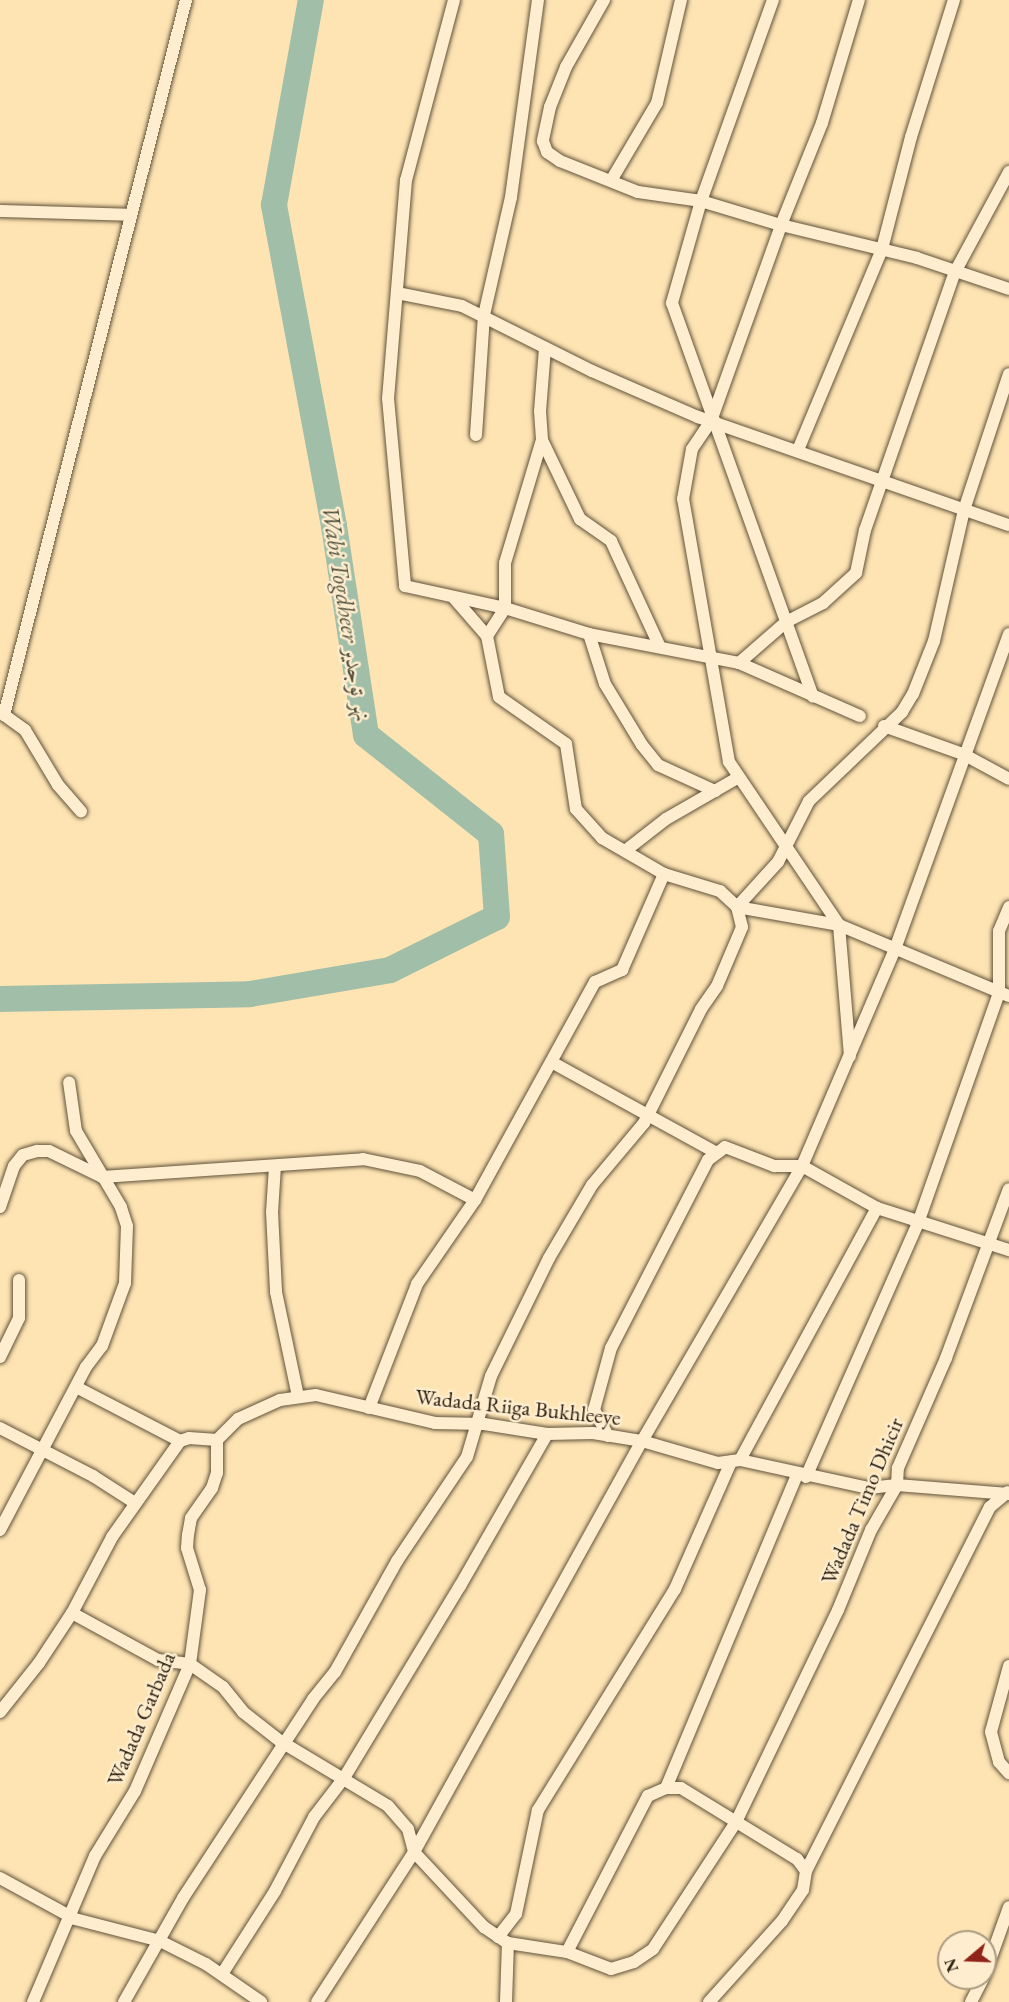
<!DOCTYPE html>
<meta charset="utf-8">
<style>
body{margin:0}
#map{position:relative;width:1009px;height:2002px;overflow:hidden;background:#fee4b3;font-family:"EB Garamond",Amiri,serif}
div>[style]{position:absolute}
.river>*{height:26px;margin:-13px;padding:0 13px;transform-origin:13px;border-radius:13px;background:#a1bfa8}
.roads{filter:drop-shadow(0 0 2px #61523a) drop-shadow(0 0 2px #61523a)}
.street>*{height:12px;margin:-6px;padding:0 6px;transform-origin:6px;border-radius:6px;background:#feedce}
span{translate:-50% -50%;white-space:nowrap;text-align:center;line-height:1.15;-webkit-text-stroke:5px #feedce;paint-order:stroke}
.street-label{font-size:22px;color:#2d2111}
.water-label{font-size:24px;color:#50503e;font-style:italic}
.north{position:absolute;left:937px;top:1930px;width:60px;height:60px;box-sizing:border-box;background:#feedce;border:2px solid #aa9b82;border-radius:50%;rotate:251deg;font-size:16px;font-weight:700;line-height:24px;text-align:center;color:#2d2111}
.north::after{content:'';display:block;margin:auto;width:21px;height:27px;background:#8f2418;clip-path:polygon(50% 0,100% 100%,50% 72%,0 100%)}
</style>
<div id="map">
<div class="river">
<div style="left:0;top:999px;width:250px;rotate:-1.1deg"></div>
<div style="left:250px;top:994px;width:142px;rotate:-9.7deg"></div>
<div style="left:390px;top:970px;width:119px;rotate:-26.4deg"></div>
<div style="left:497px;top:917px;width:83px;rotate:-94.1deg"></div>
<div style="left:491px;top:834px;width:159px;rotate:-141.6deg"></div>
<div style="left:366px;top:735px;width:211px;rotate:-98.7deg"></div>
<div style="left:334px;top:526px;width:327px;rotate:-100.6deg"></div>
<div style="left:274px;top:205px;width:208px;rotate:-79.8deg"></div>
</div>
<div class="roads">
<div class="street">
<div style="left:454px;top:0;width:186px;rotate:104.9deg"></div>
<div style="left:406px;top:180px;width:219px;rotate:94.7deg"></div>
<div style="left:388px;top:398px;width:189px;rotate:84.8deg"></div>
<div style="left:405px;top:586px;width:102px;rotate:12.4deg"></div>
<div style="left:505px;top:608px;width:88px;rotate:17.2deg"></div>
<div style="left:589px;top:634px;width:153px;rotate:10.9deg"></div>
<div style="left:739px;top:663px;width:132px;rotate:23.7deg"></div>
<div style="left:604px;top:0;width:77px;rotate:119.6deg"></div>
<div style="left:566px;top:67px;width:43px;rotate:111.8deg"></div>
<div style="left:550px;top:107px;width:35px;rotate:102deg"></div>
<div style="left:543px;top:141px;width:12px;rotate:70deg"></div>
<div style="left:547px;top:152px;width:16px;rotate:35deg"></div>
<div style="left:560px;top:161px;width:84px;rotate:21.7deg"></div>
<div style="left:638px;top:192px;width:64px;rotate:8.1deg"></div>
<div style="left:701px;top:201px;width:84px;rotate:16.7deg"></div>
<div style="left:781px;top:225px;width:140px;rotate:13.6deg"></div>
<div style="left:917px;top:258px;width:97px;rotate:18.6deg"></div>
<div style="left:773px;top:0;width:214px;rotate:109.7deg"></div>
<div style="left:701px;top:201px;width:106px;rotate:105.9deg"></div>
<div style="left:672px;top:303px;width:418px;rotate:70.3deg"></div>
<div style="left:612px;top:179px;width:88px;rotate:-59.4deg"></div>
<div style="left:657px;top:103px;width:106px;rotate:-76.9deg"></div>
<div style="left:0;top:211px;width:131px;rotate:1.7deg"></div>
<div style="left:397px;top:293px;width:66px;rotate:11.3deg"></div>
<div style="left:462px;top:306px;width:145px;rotate:26.6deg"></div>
<div style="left:592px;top:371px;width:116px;rotate:23.5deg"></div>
<div style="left:698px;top:417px;width:329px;rotate:19.2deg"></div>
<div style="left:545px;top:348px;width:63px;rotate:94.5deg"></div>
<div style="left:540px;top:411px;width:29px;rotate:86deg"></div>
<div style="left:542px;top:440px;width:88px;rotate:64.3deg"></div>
<div style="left:580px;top:519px;width:38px;rotate:35deg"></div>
<div style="left:611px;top:541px;width:115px;rotate:65.2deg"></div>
<div style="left:476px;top:435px;width:120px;rotate:-86.2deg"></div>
<div style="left:484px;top:315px;width:121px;rotate:-77.1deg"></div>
<div style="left:511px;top:197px;width:199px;rotate:-82.2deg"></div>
<div style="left:798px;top:450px;width:218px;rotate:-67.3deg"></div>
<div style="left:882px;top:249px;width:116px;rotate:-75.5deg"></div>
<div style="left:911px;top:137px;width:144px;rotate:-72.6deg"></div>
<div style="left:454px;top:598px;width:50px;rotate:49deg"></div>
<div style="left:487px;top:636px;width:62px;rotate:78.9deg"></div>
<div style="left:499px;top:697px;width:82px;rotate:35deg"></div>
<div style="left:566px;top:744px;width:66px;rotate:81.3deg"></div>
<div style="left:576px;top:809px;width:39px;rotate:48deg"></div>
<div style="left:602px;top:838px;width:72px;rotate:30.1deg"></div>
<div style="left:664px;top:874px;width:59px;rotate:16.9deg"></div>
<div style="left:720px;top:891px;width:23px;rotate:43deg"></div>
<div style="left:737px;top:907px;width:104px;rotate:10deg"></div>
<div style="left:839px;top:925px;width:184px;rotate:22.7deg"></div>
<div style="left:589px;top:634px;width:52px;rotate:72.3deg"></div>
<div style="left:605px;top:684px;width:71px;rotate:58.8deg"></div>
<div style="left:642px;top:745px;width:26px;rotate:51deg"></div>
<div style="left:658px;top:765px;width:63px;rotate:24.5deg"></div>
<div style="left:487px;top:636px;width:33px;rotate:-57deg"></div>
<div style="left:505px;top:608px;width:45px;rotate:-90deg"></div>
<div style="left:505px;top:563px;width:128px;rotate:-73.3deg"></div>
<div style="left:739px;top:663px;width:62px;rotate:-41.1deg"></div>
<div style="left:786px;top:622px;width:42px;rotate:-27.2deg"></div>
<div style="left:823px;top:603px;width:45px;rotate:-42.3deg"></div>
<div style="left:856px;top:573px;width:44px;rotate:-78.2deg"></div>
<div style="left:865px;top:530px;width:273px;rotate:-70.8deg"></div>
<div style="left:955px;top:272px;width:114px;rotate:-61.6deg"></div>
<div style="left:0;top:712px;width:31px;rotate:36deg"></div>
<div style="left:25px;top:730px;width:64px;rotate:59deg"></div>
<div style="left:58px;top:785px;width:35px;rotate:49deg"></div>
<div style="left:4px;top:715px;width:738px;rotate:-75.72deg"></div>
<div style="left:884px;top:726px;width:84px;rotate:19.5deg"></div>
<div style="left:963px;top:754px;width:52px;rotate:28.5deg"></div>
<div style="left:625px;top:851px;width:52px;rotate:-38deg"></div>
<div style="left:666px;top:819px;width:84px;rotate:-29.9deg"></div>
<div style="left:850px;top:1056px;width:131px;rotate:-94.8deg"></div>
<div style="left:839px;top:925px;width:197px;rotate:-124deg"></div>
<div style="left:729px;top:762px;width:267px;rotate:-99.9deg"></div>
<div style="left:683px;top:499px;width:51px;rotate:-79.8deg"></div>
<div style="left:692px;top:449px;width:34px;rotate:-56deg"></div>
<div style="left:711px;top:421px;width:208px;rotate:-70.3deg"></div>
<div style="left:781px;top:225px;width:110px;rotate:-68.1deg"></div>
<div style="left:822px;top:123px;width:128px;rotate:-73.3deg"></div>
<div style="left:553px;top:1063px;width:185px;rotate:28.8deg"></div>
<div style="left:275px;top:1166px;width:46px;rotate:93.7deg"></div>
<div style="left:272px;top:1212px;width:80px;rotate:87.1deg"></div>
<div style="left:276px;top:1292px;width:106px;rotate:78.1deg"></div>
<div style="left:802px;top:1166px;width:86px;rotate:29.2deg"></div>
<div style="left:877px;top:1208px;width:139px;rotate:17.7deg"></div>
<div style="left:0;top:1207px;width:43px;rotate:-71.1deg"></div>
<div style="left:14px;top:1166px;width:14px;rotate:-51deg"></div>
<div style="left:23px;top:1155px;width:15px;rotate:-16deg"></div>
<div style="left:37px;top:1151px;width:12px"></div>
<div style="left:49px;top:1151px;width:59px;rotate:26.1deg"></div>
<div style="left:102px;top:1177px;width:262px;rotate:-3.9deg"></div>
<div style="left:363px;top:1159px;width:58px;rotate:11.9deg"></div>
<div style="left:420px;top:1171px;width:62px;rotate:27.8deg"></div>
<div style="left:0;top:1357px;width:43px;rotate:-64deg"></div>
<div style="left:19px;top:1318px;width:38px;rotate:-90deg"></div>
<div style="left:76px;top:1387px;width:117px;rotate:27.4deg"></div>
<div style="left:369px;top:1408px;width:133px;rotate:-68.8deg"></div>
<div style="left:417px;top:1284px;width:102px;rotate:-55.4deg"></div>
<div style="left:475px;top:1200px;width:249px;rotate:-61.2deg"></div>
<div style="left:595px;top:982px;width:30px;rotate:-24deg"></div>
<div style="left:622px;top:970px;width:105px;rotate:-66.4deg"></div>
<div style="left:0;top:1428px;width:105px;rotate:27.3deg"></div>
<div style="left:93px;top:1476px;width:50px;rotate:32.7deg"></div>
<div style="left:608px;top:1436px;width:30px;rotate:-118deg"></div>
<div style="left:594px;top:1410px;width:64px;rotate:-74.7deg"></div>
<div style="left:611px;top:1348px;width:212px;rotate:-62.7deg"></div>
<div style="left:708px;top:1160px;width:21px;rotate:-37deg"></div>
<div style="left:725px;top:1147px;width:53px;rotate:21.2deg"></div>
<div style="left:774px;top:1166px;width:28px"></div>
<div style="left:740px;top:1460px;width:287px;rotate:-61.5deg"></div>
<div style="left:806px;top:1477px;width:278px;rotate:-66.2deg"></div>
<div style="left:918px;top:1223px;width:244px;rotate:-70.6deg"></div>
<div style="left:999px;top:993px;width:62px;rotate:-90deg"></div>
<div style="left:999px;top:931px;width:26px;rotate:-67deg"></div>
<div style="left:0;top:1530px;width:184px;rotate:-62.2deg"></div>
<div style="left:86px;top:1367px;width:26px;rotate:-53deg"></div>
<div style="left:102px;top:1346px;width:67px;rotate:-69.9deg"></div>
<div style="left:125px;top:1283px;width:57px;rotate:-88deg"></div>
<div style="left:127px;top:1226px;width:20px;rotate:-108deg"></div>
<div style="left:121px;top:1207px;width:88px;rotate:-120.6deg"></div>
<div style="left:76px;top:1131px;width:49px;rotate:-98.1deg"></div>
<div style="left:72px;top:1613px;width:98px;rotate:28.7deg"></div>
<div style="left:158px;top:1660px;width:32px;rotate:7deg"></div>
<div style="left:190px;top:1664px;width:40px;rotate:34.9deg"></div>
<div style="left:223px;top:1687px;width:32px;rotate:51deg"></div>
<div style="left:243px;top:1712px;width:47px;rotate:38.1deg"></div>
<div style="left:280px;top:1741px;width:126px;rotate:31deg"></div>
<div style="left:388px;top:1806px;width:30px;rotate:49deg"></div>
<div style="left:408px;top:1829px;width:24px;rotate:75deg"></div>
<div style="left:414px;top:1852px;width:103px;rotate:47deg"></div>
<div style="left:484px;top:1927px;width:29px;rotate:34deg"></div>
<div style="left:1009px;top:1666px;width:68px;rotate:105.3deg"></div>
<div style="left:991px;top:1732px;width:31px;rotate:75deg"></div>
<div style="left:999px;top:1762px;width:15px;rotate:48deg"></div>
<div style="left:0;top:1712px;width:63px;rotate:-51.5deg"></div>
<div style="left:39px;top:1663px;width:60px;rotate:-56.6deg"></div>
<div style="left:72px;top:1613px;width:86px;rotate:-62.2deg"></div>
<div style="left:112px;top:1537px;width:118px;rotate:-54.7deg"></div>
<div style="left:180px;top:1441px;width:9px;rotate:-18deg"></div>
<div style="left:189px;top:1438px;width:28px;rotate:4deg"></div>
<div style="left:217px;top:1440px;width:30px;rotate:-45deg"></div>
<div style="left:238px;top:1419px;width:46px;rotate:-24.3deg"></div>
<div style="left:280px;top:1400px;width:36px;rotate:-8deg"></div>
<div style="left:316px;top:1395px;width:122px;rotate:13.2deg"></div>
<div style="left:435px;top:1423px;width:49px;rotate:1.2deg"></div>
<div style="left:484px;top:1424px;width:64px;rotate:9deg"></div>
<div style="left:547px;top:1434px;width:46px;rotate:-1.2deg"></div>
<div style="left:593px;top:1433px;width:50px;rotate:9.3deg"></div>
<div style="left:642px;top:1441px;width:79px;rotate:16.1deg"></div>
<div style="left:718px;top:1463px;width:22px;rotate:-8deg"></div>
<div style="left:740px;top:1460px;width:131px;rotate:12.3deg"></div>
<div style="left:868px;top:1488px;width:29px;rotate:-6deg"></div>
<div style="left:897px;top:1485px;width:112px;rotate:4.6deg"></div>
<div style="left:666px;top:1788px;width:15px"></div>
<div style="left:681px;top:1788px;width:136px;rotate:31.5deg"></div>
<div style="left:797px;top:1859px;width:15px;rotate:53deg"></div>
<div style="left:0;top:1878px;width:85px;rotate:28.7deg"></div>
<div style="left:75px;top:1919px;width:88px;rotate:14.5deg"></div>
<div style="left:160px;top:1941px;width:51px;rotate:26.6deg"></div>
<div style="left:206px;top:1964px;width:67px;rotate:34.6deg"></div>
<div style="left:498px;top:1937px;width:29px;rotate:-52deg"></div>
<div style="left:516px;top:1914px;width:106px;rotate:-78.1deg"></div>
<div style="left:538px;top:1810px;width:260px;rotate:-58.2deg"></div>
<div style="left:675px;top:1589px;width:139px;rotate:-66.2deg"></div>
<div style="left:567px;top:1952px;width:47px;rotate:21.1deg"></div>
<div style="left:611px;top:1969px;width:24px;rotate:-17deg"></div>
<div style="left:634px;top:1962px;width:23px;rotate:-34deg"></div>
<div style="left:653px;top:1949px;width:152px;rotate:-56.8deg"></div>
<div style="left:736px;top:1822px;width:235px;rotate:-64.3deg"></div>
<div style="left:838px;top:1610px;width:87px;rotate:-67.6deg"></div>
<div style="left:871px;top:1530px;width:52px;rotate:-60deg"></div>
<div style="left:897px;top:1485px;width:17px;rotate:-87deg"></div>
<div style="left:898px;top:1468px;width:120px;rotate:-66.4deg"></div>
<div style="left:946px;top:1358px;width:180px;rotate:-69.6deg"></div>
<div style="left:222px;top:1974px;width:98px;rotate:-57.4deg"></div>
<div style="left:275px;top:1891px;width:84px;rotate:-62.2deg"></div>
<div style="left:314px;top:1817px;width:49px;rotate:-52.4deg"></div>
<div style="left:344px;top:1778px;width:224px;rotate:-58.9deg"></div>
<div style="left:460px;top:1586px;width:175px;rotate:-60.2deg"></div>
<div style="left:985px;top:1974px;width:71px;rotate:-70.3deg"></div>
<div style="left:33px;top:2002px;width:159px;rotate:-67deg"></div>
<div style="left:95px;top:1856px;width:76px;rotate:-58.4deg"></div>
<div style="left:135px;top:1791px;width:138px;rotate:-66.6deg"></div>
<div style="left:190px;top:1664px;width:75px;rotate:-82.3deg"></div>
<div style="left:200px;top:1590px;width:44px;rotate:-107.2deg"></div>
<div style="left:187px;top:1548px;width:13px;rotate:-86deg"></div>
<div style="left:188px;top:1535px;width:17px;rotate:-80deg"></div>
<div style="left:191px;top:1518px;width:37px;rotate:-55deg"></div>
<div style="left:212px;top:1488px;width:16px;rotate:-72deg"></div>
<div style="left:217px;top:1473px;width:33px;rotate:-90deg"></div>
<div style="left:124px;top:2002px;width:120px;rotate:-60.4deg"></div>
<div style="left:183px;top:1898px;width:238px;rotate:-56.8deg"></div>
<div style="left:313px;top:1699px;width:35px;rotate:-51deg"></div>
<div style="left:335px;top:1672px;width:127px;rotate:-60.8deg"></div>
<div style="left:397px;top:1561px;width:125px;rotate:-56.1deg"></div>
<div style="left:467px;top:1457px;width:84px;rotate:-73.5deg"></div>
<div style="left:491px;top:1376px;width:131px;rotate:-63.8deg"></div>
<div style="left:549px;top:1258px;width:85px;rotate:-59.5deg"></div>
<div style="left:592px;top:1185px;width:81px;rotate:-50deg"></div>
<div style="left:644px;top:1123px;width:127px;rotate:-63.4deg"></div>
<div style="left:701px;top:1009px;width:28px;rotate:-55deg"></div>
<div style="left:717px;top:986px;width:64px;rotate:-67deg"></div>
<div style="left:742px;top:927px;width:21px;rotate:-104deg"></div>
<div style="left:737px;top:907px;width:61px;rotate:-47.7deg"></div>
<div style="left:778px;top:862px;width:68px;rotate:-63.1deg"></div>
<div style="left:809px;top:801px;width:129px;rotate:-43.7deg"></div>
<div style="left:902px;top:712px;width:21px;rotate:-59deg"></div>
<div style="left:913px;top:694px;width:57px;rotate:-68.4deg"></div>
<div style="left:934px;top:641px;width:134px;rotate:-77.1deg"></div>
<div style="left:964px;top:510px;width:143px;rotate:-71.7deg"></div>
<div style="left:317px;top:2002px;width:179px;rotate:-57.1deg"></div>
<div style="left:414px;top:1852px;width:470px;rotate:-61deg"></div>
<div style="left:642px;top:1441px;width:318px;rotate:-59.8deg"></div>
<div style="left:802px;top:1166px;width:236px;rotate:-66.8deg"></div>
<div style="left:895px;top:949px;width:335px;rotate:-70.1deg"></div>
<div style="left:506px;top:2002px;width:59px;rotate:-88.1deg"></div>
<div style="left:508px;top:1943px;width:60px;rotate:8.7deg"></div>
<div style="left:567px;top:1952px;width:176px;rotate:-62.6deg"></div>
<div style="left:648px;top:1796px;width:20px;rotate:-24deg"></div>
<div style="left:666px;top:1788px;width:339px;rotate:-67.3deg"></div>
<div style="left:709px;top:2002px;width:109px;rotate:-48deg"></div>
<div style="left:782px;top:1921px;width:37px;rotate:-56deg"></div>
<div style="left:803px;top:1890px;width:19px;rotate:-81deg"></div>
<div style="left:806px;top:1871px;width:408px;rotate:-63.2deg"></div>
<div style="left:990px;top:1507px;width:23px;rotate:-40deg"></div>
<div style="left:971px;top:2002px;width:27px;rotate:-63deg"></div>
</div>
</div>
<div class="street-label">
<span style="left:518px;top:1407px;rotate:6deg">Wadada Riiga Bukhleeye</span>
<span style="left:862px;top:1501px;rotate:-67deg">Wadada Timo Dhicir</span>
<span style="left:141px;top:1719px;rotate:-67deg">Wadada Garbada</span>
</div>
<div class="water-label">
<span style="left:347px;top:614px;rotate:81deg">Wabi Togdheer نهر توجدير</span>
</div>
<div class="north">N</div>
</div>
